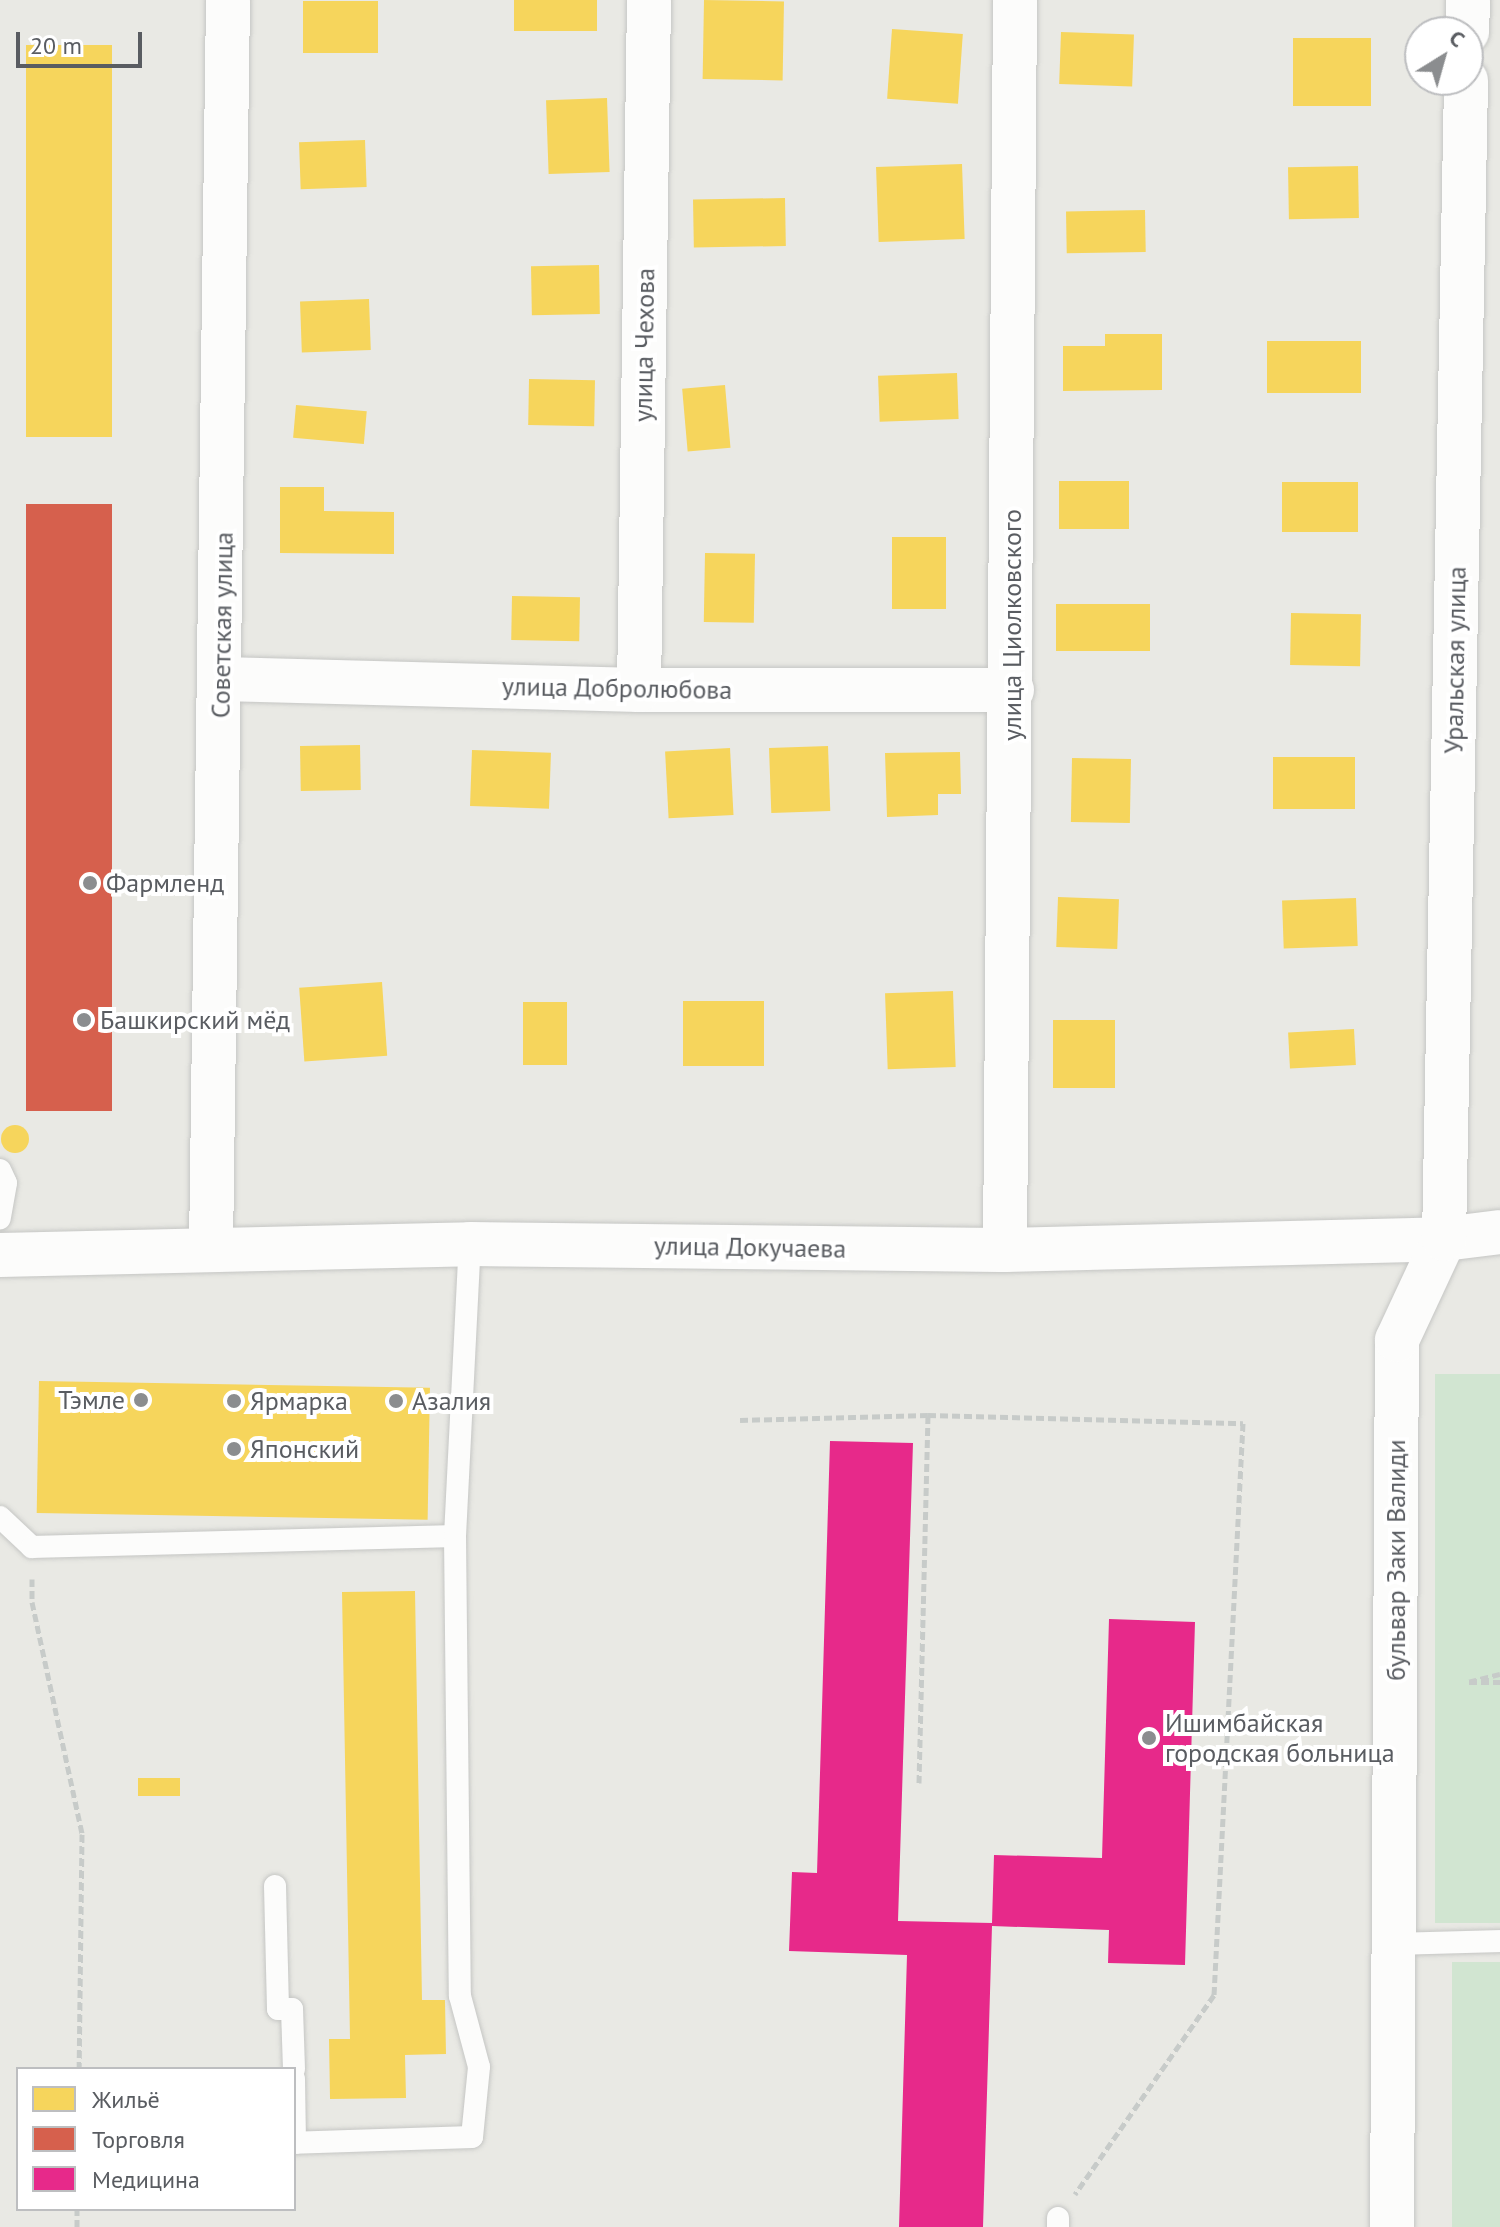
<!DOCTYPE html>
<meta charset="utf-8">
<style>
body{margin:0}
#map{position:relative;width:1500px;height:2227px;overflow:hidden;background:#e9e9e4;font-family:"PT Sans",sans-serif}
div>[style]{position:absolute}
.green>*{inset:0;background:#d1e5d1;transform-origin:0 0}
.homes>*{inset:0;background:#f6d55c;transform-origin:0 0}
.round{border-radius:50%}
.shops>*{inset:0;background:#d6604d;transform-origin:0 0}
.health>*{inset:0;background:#e7298a}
.path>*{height:5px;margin-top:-2.5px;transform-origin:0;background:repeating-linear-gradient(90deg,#c7cbc9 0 8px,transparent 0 12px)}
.roads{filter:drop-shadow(0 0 2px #c5c6c4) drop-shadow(0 0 2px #c5c6c4)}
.lane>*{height:22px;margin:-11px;padding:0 11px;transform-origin:11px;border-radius:11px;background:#fcfcfb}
.street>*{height:44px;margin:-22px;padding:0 22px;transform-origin:22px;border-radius:22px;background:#fcfcfb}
.dots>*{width:22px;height:22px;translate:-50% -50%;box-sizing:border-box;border:4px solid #fff;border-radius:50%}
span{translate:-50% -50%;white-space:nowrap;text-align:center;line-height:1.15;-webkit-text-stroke:8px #fff;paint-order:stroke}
.street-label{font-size:26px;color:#595c61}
.poi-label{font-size:26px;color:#595c61}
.left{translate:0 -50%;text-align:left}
.right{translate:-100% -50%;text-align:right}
.legend{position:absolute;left:16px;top:2067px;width:280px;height:144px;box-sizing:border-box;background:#fff;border:2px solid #bdbec0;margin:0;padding:10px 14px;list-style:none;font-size:24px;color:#595c61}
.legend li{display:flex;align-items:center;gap:16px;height:40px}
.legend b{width:40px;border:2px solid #bdbec0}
.north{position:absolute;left:1404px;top:16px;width:80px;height:80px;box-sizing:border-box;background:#fff;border:2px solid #bdbec0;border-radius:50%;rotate:37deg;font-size:22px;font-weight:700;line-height:32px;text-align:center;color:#595c61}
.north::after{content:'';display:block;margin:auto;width:28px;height:36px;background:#8b8d8f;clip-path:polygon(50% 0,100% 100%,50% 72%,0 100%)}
.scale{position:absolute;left:16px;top:32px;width:126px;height:36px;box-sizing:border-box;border:4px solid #595c61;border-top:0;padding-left:10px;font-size:24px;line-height:28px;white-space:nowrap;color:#595c61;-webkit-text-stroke:6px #fff;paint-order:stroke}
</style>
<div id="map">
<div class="green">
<div style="left:1500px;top:1374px;width:549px;height:65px;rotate:90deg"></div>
<div style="left:1500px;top:1962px;width:265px;height:48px;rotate:90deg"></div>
</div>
<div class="homes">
<div style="left:514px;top:0;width:83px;height:31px"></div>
<div style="left:704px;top:0;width:80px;height:79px;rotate:1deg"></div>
<div style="left:303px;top:1px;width:75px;height:52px"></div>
<div style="left:892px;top:29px;width:71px;height:70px;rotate:4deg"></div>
<div style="left:1061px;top:32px;width:73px;height:52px;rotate:2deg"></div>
<div style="left:1293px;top:38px;width:78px;height:68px"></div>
<div style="left:26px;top:45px;width:86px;height:392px"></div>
<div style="left:607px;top:98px;width:74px;height:61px;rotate:88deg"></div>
<div style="left:365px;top:140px;width:47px;height:66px;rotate:88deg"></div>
<div style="left:962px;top:164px;width:75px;height:86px;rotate:88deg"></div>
<div style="left:1358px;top:166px;width:52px;height:70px;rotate:89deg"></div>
<div style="left:785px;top:198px;width:48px;height:92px;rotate:89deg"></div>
<div style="left:1145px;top:210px;width:42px;height:79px;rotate:89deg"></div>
<div style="left:599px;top:265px;width:49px;height:68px;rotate:89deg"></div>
<div style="left:369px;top:299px;width:51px;height:69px;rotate:88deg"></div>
<div style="clip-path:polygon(1105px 334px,1162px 334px,1162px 390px,1063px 391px,1063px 346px,1105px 346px)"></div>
<div style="left:1267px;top:341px;width:94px;height:52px"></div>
<div style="left:957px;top:373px;width:46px;height:79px;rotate:88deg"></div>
<div style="left:529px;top:379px;width:66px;height:46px;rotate:1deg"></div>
<div style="left:725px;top:385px;width:63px;height:43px;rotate:85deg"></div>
<div style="left:296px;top:405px;width:71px;height:33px;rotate:5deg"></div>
<div style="left:1129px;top:481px;width:48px;height:70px;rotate:90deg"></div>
<div style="left:1282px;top:482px;width:76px;height:50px"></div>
<div style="clip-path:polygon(280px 487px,324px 487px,324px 511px,394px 512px,394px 554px,280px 553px)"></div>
<div style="left:892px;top:537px;width:54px;height:72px"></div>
<div style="left:705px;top:553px;width:50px;height:69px;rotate:1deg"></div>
<div style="left:512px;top:596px;width:68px;height:44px;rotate:1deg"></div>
<div style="left:1056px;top:604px;width:94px;height:47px"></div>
<div style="left:1291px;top:613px;width:70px;height:52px;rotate:1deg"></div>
<div style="left:360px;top:745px;width:45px;height:60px;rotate:89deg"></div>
<div style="left:828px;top:746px;width:65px;height:59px;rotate:88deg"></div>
<div style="left:730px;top:748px;width:67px;height:65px;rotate:87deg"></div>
<div style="left:472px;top:750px;width:79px;height:56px;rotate:2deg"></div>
<div style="clip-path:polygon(960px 752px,961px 794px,938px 794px,938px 815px,887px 817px,885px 753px)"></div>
<div style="left:1273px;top:757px;width:82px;height:52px"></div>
<div style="left:1072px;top:758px;width:59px;height:64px;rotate:1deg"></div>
<div style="left:1058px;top:897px;width:61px;height:50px;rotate:2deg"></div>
<div style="left:1356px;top:898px;width:48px;height:74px;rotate:88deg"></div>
<div style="left:382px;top:982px;width:74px;height:83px;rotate:86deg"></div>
<div style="left:953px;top:991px;width:76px;height:68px;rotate:88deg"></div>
<div style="left:683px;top:1001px;width:81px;height:65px"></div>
<div style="left:523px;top:1002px;width:44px;height:63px"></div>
<div style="left:1053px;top:1020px;width:62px;height:68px"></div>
<div style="left:1354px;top:1029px;width:36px;height:66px;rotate:87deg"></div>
<div class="round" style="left:1px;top:1125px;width:28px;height:28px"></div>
<div style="left:39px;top:1381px;width:391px;height:132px;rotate:1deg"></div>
<div style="clip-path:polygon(415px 1591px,422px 2000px,445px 2000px,446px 2054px,405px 2055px,406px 2098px,330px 2099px,329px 2039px,350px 2039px,342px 1592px)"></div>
<div style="left:138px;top:1778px;width:42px;height:18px"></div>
</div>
<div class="shops">
<div style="left:26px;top:504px;width:86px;height:607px"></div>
</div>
<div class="health">
<div style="clip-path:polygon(830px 1441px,913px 1443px,898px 1921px,992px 1923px,994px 1855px,1102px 1858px,1109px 1619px,1195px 1622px,1185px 1965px,1108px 1963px,1109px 1930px,992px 1926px,983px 2227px,899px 2227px,907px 1955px,789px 1951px,792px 1872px,817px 1873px)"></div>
</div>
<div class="path">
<div style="left:740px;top:1420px;width:188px;rotate:-1.5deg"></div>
<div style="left:928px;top:1415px;width:315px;rotate:1.5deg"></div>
<div style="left:1243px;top:1423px;width:573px;rotate:92.9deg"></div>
<div style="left:1214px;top:1995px;width:243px;rotate:124.9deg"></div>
<div style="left:32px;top:1579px;width:23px;rotate:90deg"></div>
<div style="left:32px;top:1602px;width:237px;rotate:77.8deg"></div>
<div style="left:82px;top:1834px;width:235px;rotate:90.7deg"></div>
<div style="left:1500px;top:1674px;width:32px;rotate:166deg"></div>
<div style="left:1469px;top:1682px;width:31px"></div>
<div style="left:919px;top:1783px;width:367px;rotate:-88.6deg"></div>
<div style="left:77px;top:2227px;width:18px;rotate:-90deg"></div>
</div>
<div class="roads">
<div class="lane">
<div style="left:0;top:1170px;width:14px;rotate:65deg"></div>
<div style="left:6px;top:1183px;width:36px;rotate:100deg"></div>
<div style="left:0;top:1517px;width:44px;rotate:43.2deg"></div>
<div style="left:32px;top:1547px;width:423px;rotate:-1.5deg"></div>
<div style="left:455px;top:1536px;width:460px;rotate:89.4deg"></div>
<div style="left:460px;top:1996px;width:73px;rotate:75deg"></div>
<div style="left:479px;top:2067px;width:70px;rotate:95.7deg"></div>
<div style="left:472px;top:2137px;width:177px;rotate:178.1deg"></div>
<div style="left:295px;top:2143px;width:64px;rotate:-90.9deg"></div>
<div style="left:455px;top:1536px;width:292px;rotate:-87.1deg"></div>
<div style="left:275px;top:1886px;width:123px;rotate:88.6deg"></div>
<div style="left:278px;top:2009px;width:14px"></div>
<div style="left:292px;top:2009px;width:60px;rotate:88.1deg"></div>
<div style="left:1395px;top:1944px;width:105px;rotate:-1.6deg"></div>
<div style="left:1058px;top:2227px;width:9px;rotate:-90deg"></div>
</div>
<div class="street">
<div style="left:1467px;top:32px;width:32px;rotate:-88deg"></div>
<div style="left:222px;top:679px;width:417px;rotate:1.5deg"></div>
<div style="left:639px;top:690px;width:373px"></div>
<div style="left:639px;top:690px;width:690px;rotate:-89.17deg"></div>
<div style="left:211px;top:1249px;width:1249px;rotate:-89.22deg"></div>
<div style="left:1005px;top:1250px;width:1250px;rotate:-89.54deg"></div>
<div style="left:0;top:1255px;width:470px;rotate:-1.3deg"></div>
<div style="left:470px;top:1244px;width:535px;rotate:0.64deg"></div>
<div style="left:1005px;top:1250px;width:439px;rotate:-1.4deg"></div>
<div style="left:1444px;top:1239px;width:56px;rotate:-7.1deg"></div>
<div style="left:1392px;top:2227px;width:887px;rotate:-89.68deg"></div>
<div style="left:1397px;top:1340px;width:111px;rotate:-65deg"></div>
<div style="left:1444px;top:1239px;width:1159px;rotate:-88.91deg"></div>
</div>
</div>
<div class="dots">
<div style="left:90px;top:883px;background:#8b8d8f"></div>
<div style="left:84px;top:1020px;background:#8b8d8f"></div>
<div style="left:141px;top:1400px;background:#8b8d8f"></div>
<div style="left:234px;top:1401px;background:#8b8d8f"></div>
<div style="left:396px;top:1401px;background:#8b8d8f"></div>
<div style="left:234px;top:1449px;background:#8b8d8f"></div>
<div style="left:1149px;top:1738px;background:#8b8d8f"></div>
</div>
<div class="street-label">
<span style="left:644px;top:345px;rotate:-89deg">улица Чехова</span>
<span style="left:222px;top:625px;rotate:-89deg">Советская улица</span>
<span style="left:1012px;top:625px;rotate:-90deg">улица Циолковского</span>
<span style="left:1455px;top:660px;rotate:-89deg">Уральская улица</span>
<span style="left:617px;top:688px;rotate:1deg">улица Добролюбова</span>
<span style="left:750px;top:1247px;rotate:1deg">улица Докучаева</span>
<span style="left:1396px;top:1560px;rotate:-90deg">бульвар Заки Валиди</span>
</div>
<div class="poi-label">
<span class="left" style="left:106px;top:883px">Фармленд</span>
<span class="left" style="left:100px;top:1020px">Башкирский мёд</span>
<span class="right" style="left:125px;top:1400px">Тэмле</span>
<span class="left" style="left:250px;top:1401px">Ярмарка</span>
<span class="left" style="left:412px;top:1401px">Азалия</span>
<span class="left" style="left:250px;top:1449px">Японский</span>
<span class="left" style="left:1165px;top:1738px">Ишимбайская<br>городская больница</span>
</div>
<ul class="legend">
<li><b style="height:22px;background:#f6d55c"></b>Жильё</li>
<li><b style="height:22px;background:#d6604d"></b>Торговля</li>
<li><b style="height:22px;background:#e7298a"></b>Медицина</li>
</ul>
<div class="north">С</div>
<div class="scale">20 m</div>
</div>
